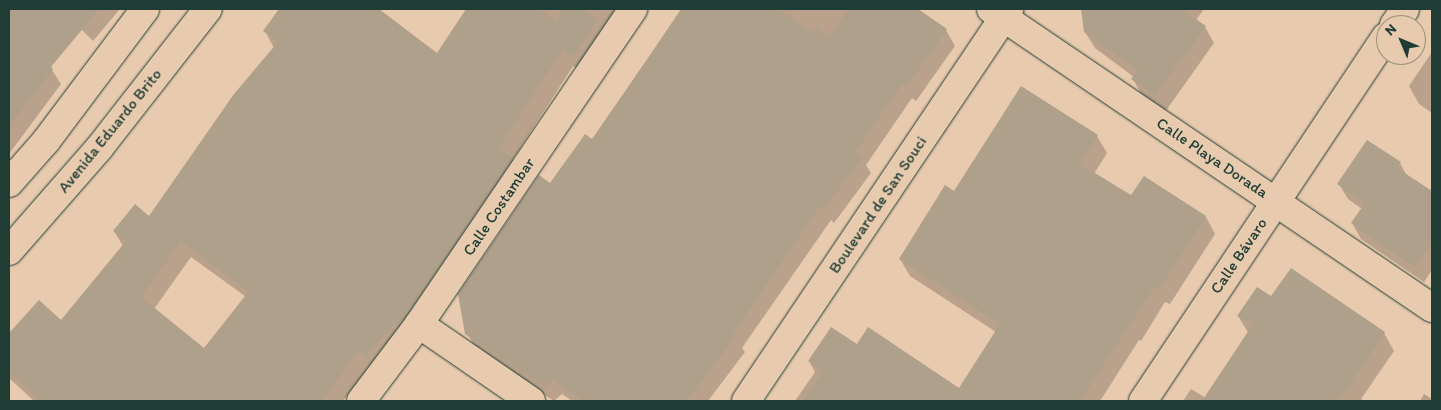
<!DOCTYPE html>
<meta charset="utf-8">
<style>
body{margin:0}
#map{position:relative;width:1441px;height:410px;overflow:hidden;background:#e8caae;font-family:Itim,sans-serif}
div>[style]{position:absolute}
.shadow>*{inset:0;background:#0003}
.building>*{inset:0;background:#aea08a}
.roads{filter:drop-shadow(0 0 1px #1f3d34) drop-shadow(0 0 1px #1f3d34)}
.minor>*{height:28px;margin:-14px;padding:0 14px;transform-origin:14px;border-radius:14px;background:#e8caae}
span{translate:-50% -50%;white-space:nowrap;text-align:center;line-height:1.15;-webkit-text-stroke:5px #e8caae;paint-order:stroke}
.street-label{font-size:16px;color:#1f3d34}
.frame{position:absolute;inset:0;border:10px solid #1f3d34;pointer-events:none}
.north{position:absolute;left:1376px;top:15px;width:50px;height:50px;box-sizing:border-box;background:#e8caae;border:1px solid #98927d;border-radius:50%;rotate:315deg;font-size:14px;font-weight:700;line-height:20px;text-align:center;color:#1f3d34}
.north::after{content:'';display:block;margin:auto;width:18px;height:22px;background:#1f3d34;clip-path:polygon(50% 0,100% 100%,50% 72%,0 100%)}
</style>
<div id="map">
<div class="shadow">
<div style="clip-path:polygon(61px 9px,120px 9px,93px 41px)"></div>
<div style="clip-path:polygon(281px 9px,377px 9px,438px 54px,468px 9px,501px 9px,516px 19px,523px 9px,619px 9px,583px 73px,573px 66px,513px 159px,522px 175px,376px 372px,369px 367px,343px 401px,216px 401px,306px 287px,249px 299px,191px 257px,154px 309px,201px 357px,164px 401px,34px 401px,9px 378px,9px 335px,39px 302px,61px 321px,123px 246px,114px 231px,149px 218px,274px 48px,265px 31px)"></div>
<div style="clip-path:polygon(681px 9px,915px 9px,946px 30px,955px 46px,916px 101px,912px 98px,866px 165px,871px 173px,834px 223px,831px 220px,742px 348px,745px 352px,708px 401px,572px 401px,562px 394px,554px 401px,476px 349px,467px 333px,550px 185px,592px 141px)"></div>
<div style="clip-path:polygon(1082px 9px,1204px 9px,1196px 20px,1205px 27px,1214px 43px,1165px 112px,1142px 96px,1133px 79px,1134px 77px,1095px 48px,1085px 32px)"></div>
<div style="clip-path:polygon(9px 32px,52px 70px,61px 84px,9px 154px)"></div>
<div style="clip-path:polygon(1432px 52px,1432px 113px,1419px 104px,1409px 86px)"></div>
<div style="clip-path:polygon(1097px 136px,1107px 153px,1094px 174px,1131px 197px,1144px 178px,1206px 217px,1215px 234px,1170px 304px,1165px 302px,1141px 341px,1139px 340px,1100px 401px,795px 401px,815px 372px,809px 361px,857px 346px,959px 390px,996px 332px,910px 276px,900px 259px,954px 193px)"></div>
<div style="clip-path:polygon(1400px 163px,1407px 176px,1432px 193px,1432px 270px,1424px 282px,1361px 239px,1352px 223px,1362px 209px,1348px 199px,1339px 184px)"></div>
<div style="clip-path:polygon(1271px 298px,1384px 333px,1394px 351px,1361px 399px,1365px 401px,1183px 401px,1191px 389px,1206px 398px,1249px 334px,1238px 316px)"></div>
<div style="clip-path:polygon(1424px 394px,1432px 399px,1432px 401px,1420px 401px)"></div>
</div>
<div class="building">
<div style="clip-path:polygon(9px 9px,99px 9px,51px 67px,53px 69px,9px 126px)"></div>
<div style="clip-path:polygon(evenodd,279px 9px,379px 9px,437px 53px,466px 9px,539px 9px,556px 21px,564px 9px,582px 9px,598px 20px,573px 57px,563px 49px,499px 148px,513px 158px,404px 318px,398px 325px,395px 323px,366px 356px,359px 350px,322px 401px,41px 401px,9px 372px,9px 333px,39px 300px,61px 320px,126px 241px,113px 231px,135px 204px,149px 216px,234px 94px,278px 42px,263px 31px,279px 9px,181px 241px,249px 291px,204px 348px,141px 297px,181px 241px)"></div>
<div style="clip-path:polygon(682px 9px,777px 9px,812px 32px,816px 27px,830px 36px,849px 9px,918px 9px,947px 29px,907px 86px,903px 83px,855px 152px,862px 157px,825px 208px,821px 205px,733px 333px,737px 335px,686px 401px,584px 401px,552px 379px,547px 388px,465px 334px,458px 294px,539px 175px,550px 183px,585px 134px,592px 139px)"></div>
<div style="clip-path:polygon(1081px 9px,1181px 9px,1206px 26px,1155px 96px,1131px 79px,1138px 70px,1084px 32px)"></div>
<div style="clip-path:polygon(1021px 86px,1098px 135px,1080px 164px,1131px 195px,1144px 176px,1206px 216px,1160px 288px,1155px 286px,1080px 401px,803px 401px,823px 372px,808px 361px,831px 327px,857px 344px,868px 327px,959px 388px,1000px 324px,899px 259px,945px 185px,954px 191px)"></div>
<div style="clip-path:polygon(1367px 140px,1401px 162px,1397px 168px,1432px 191px,1432px 242px,1415px 267px,1351px 223px,1365px 203px,1337px 184px)"></div>
<div style="clip-path:polygon(1291px 268px,1385px 332px,1338px 401px,1202px 401px,1253px 324px,1237px 316px,1257px 287px,1271px 296px)"></div>
</div>
<div class="roads">
<div class="minor">
<div style="left:991px;top:9px;width:533px;rotate:34.14deg"></div>
<div style="left:1394px;top:25px;width:19px;rotate:-55deg"></div>
<div style="left:9px;top:183px;width:56px;rotate:-48.6deg"></div>
<div style="left:46px;top:141px;width:165px;rotate:-53.1deg"></div>
<div style="left:9px;top:251px;width:138px;rotate:-48.8deg"></div>
<div style="left:100px;top:147px;width:175px;rotate:-52deg"></div>
<div style="left:419px;top:324px;width:136px;rotate:34.5deg"></div>
<div style="left:361px;top:401px;width:96px;rotate:-53deg"></div>
<div style="left:419px;top:324px;width:381px;rotate:-55.8deg"></div>
<div style="left:746px;top:401px;width:472px;rotate:-56.1deg"></div>
<div style="left:1143px;top:401px;width:438px;rotate:-56.3deg"></div>
</div>
</div>
<div class="street-label">
<span style="left:110px;top:131px;rotate:-51deg">Avenida Eduardo Brito</span>
<span style="left:1212px;top:158px;rotate:34deg">Calle Playa Dorada</span>
<span style="left:878px;top:205px;rotate:-56deg">Boulevard de San Souci</span>
<span style="left:499px;top:207px;rotate:-56deg">Calle Costambar</span>
<span style="left:1239px;top:256px;rotate:-56deg">Calle Bávaro</span>
</div>
<div class="frame"></div>
<div class="north">N</div>
</div>
